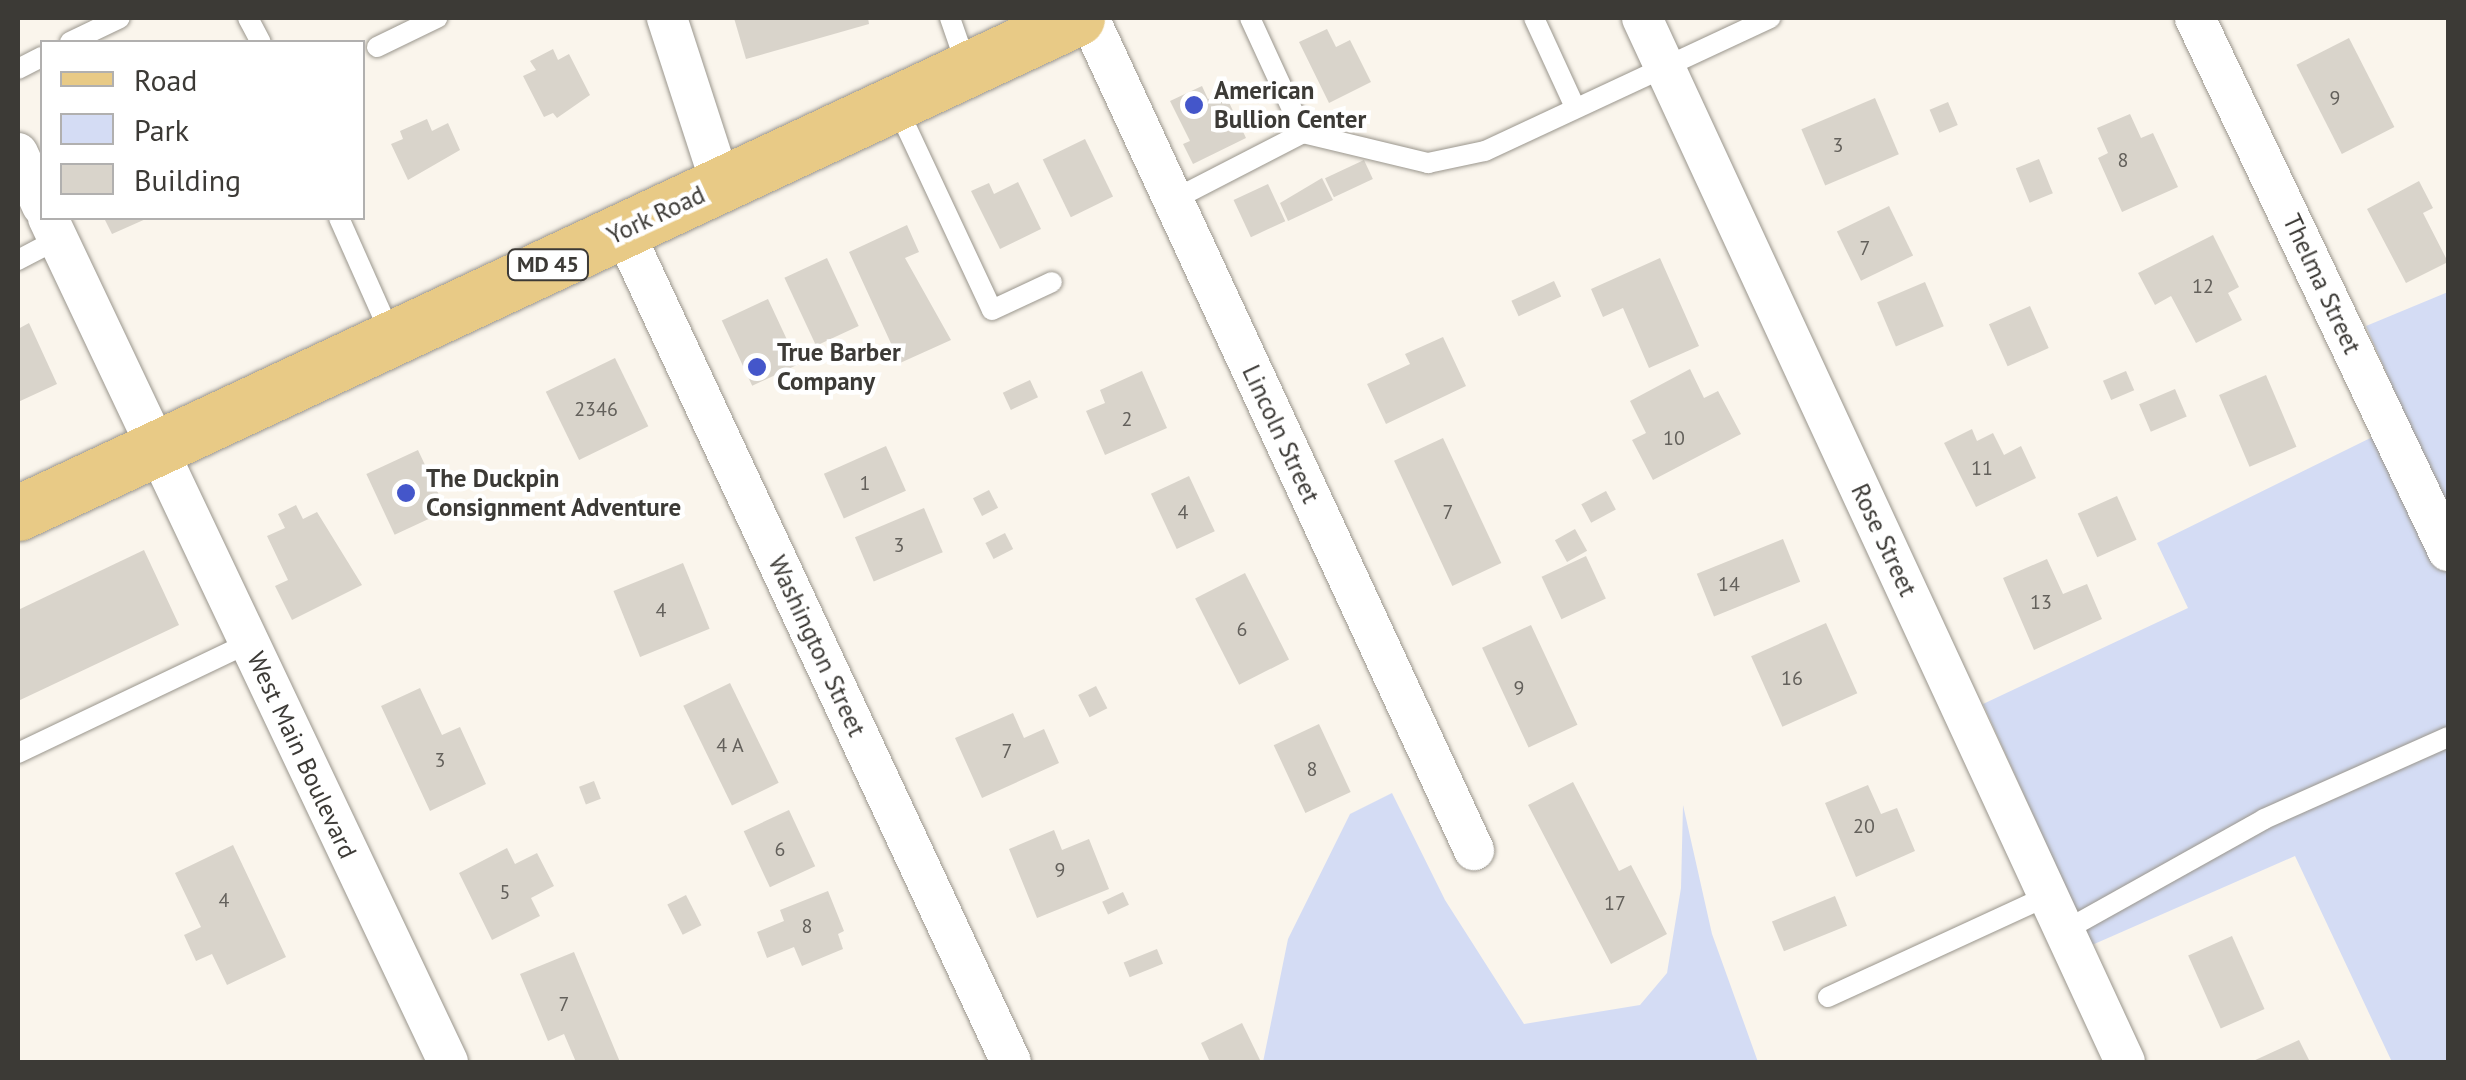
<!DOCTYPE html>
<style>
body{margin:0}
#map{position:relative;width:2466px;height:1080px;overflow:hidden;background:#faf5ec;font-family:"PT Sans",sans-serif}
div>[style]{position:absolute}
.green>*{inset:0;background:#d4dcf4}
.building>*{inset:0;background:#d9d4cb;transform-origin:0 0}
.roads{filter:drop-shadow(0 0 2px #9a968d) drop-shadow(0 0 2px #9a968d)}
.service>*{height:20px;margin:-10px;padding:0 10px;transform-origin:10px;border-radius:10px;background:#fff}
.minor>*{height:40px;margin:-20px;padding:0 20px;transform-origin:20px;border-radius:20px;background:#fff}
.primary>*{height:55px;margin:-27.5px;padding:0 27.5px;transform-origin:27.5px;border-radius:27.5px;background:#e8ca86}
.dots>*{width:28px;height:28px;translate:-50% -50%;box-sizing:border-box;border:5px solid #fff;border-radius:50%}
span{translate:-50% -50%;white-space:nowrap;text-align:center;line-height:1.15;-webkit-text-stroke:9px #fff;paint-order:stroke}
.number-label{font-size:20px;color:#63605b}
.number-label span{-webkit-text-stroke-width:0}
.shield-label span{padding:2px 8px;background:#fff;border:2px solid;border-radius:8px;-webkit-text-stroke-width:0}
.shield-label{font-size:22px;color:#3c3a36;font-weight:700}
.poi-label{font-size:25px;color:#3c3a36;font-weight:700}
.left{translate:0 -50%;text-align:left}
.street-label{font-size:25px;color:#3c3a36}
.frame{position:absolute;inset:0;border:20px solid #3c3a36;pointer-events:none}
.legend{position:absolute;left:40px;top:40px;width:325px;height:180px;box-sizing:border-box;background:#fff;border:2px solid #b1b0af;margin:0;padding:12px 18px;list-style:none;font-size:30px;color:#3c3a36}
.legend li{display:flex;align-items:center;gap:20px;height:50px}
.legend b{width:50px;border:2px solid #b1b0af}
</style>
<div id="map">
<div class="green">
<div style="clip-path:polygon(2448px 292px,2448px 1062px,2392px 1062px,2295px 856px,2092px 945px,1983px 704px,2188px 608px,2157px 543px,2407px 420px,2366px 326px)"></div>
<div style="clip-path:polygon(1392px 793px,1445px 900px,1524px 1024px,1640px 1005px,1667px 973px,1681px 888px,1683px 805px,1712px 934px,1758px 1062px,1263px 1062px,1288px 939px,1350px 814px)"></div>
</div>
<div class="building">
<div style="clip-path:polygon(734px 18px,868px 18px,869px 24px,746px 59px)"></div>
<div style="clip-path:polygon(1327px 29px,1336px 47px,1350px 40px,1371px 82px,1329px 103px,1299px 42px)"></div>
<div style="left:2349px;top:38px;width:100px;height:59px;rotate:63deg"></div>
<div style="clip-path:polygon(553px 49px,558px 60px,569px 54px,590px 95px,557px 118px,553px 113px,544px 117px,523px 76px,536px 70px,530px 61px)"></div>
<div style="clip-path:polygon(1202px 86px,1208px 99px,1224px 92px,1246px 138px,1193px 164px,1183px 144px,1190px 141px,1170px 101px)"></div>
<div style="left:1875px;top:98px;width:61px;height:80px;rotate:67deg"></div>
<div style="left:1948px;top:102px;width:25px;height:20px;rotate:67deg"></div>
<div style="clip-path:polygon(2130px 114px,2141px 138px,2153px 133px,2178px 187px,2122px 212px,2098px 158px,2108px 153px,2097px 128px)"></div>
<div style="clip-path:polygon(427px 119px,432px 131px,448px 123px,460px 150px,408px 180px,391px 144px,403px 139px,400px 131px)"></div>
<div style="left:1085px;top:139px;width:64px;height:47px;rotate:64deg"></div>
<div style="left:2039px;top:159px;width:37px;height:25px;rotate:68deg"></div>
<div style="left:1364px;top:160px;width:21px;height:43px;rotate:65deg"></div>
<div style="clip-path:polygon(1322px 178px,1333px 200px,1288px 221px,1280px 203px)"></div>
<div style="clip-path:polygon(2419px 181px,2433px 208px,2423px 213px,2448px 262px,2406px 283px,2367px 209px)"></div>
<div style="clip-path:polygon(1018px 182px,1041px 229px,1000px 249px,971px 191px,989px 183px,994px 194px)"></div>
<div style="left:1268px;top:184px;width:41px;height:38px;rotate:65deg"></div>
<div style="left:1889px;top:206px;width:55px;height:58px;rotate:64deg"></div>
<div style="clip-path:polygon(104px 218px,148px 218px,112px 234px)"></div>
<div style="clip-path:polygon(907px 225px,919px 252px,905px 258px,951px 340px,900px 363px,849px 252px)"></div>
<div style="clip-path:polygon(2213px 235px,2239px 287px,2228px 293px,2242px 320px,2196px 343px,2171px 296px,2155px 305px,2138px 273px)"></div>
<div style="left:827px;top:258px;width:75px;height:47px;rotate:65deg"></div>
<div style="clip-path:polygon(1660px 258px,1699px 346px,1649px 368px,1623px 308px,1603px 317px,1591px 289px)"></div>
<div style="left:1554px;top:281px;width:17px;height:47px;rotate:65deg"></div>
<div style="left:1925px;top:282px;width:48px;height:52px;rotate:67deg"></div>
<div style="left:768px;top:299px;width:72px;height:51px;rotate:65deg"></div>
<div style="left:2030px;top:306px;width:46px;height:45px;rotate:66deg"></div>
<div style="clip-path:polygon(29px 323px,57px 384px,18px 402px,18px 329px)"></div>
<div style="clip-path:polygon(1443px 337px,1466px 386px,1386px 424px,1367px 384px,1410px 364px,1405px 354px)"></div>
<div style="left:615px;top:358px;width:76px;height:77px;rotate:64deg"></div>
<div style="clip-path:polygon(1690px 369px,1704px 398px,1718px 391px,1741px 434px,1653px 480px,1632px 440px,1646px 433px,1630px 401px)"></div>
<div style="clip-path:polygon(1142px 371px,1167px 428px,1105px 455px,1086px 411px,1105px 403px,1100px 390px)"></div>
<div style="left:2126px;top:371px;width:21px;height:25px;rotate:67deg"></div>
<div style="left:2266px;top:375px;width:78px;height:51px;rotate:67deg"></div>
<div style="left:1030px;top:380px;width:19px;height:30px;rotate:65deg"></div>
<div style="left:2175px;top:389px;width:30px;height:39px;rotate:67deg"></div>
<div style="clip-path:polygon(1972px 429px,1977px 441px,1993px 433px,2004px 455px,2021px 446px,2036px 478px,1976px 507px,1944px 443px)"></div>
<div style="left:1443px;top:438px;width:138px;height:54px;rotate:65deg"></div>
<div style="left:886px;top:446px;width:49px;height:68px;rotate:66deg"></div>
<div style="left:418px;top:450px;width:67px;height:57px;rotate:65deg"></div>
<div style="left:1189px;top:476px;width:61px;height:42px;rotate:65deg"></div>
<div style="left:989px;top:490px;width:20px;height:18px;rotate:63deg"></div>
<div style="left:1606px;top:491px;width:21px;height:28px;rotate:62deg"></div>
<div style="left:2117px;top:496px;width:48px;height:43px;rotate:66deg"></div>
<div style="clip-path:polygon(296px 505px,303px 519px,317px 512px,362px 585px,292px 620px,275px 586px,288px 580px,267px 536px,285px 528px,278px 514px)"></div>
<div style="left:924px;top:508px;width:48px;height:75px;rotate:67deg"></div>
<div style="left:1575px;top:529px;width:25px;height:23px;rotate:61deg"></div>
<div style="left:1005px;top:533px;width:18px;height:22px;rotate:63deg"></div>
<div style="left:1783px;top:539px;width:46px;height:93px;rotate:68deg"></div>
<div style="clip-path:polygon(144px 550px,179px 625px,18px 701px,18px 610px)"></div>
<div style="left:1586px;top:556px;width:47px;height:49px;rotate:65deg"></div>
<div style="clip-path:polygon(2047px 559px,2063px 594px,2087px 584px,2102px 619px,2034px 650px,2003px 578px)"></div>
<div style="left:683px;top:563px;width:71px;height:75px;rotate:68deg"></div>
<div style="left:1245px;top:573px;width:97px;height:56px;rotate:63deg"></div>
<div style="left:1826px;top:623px;width:77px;height:82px;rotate:66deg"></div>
<div style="left:1531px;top:625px;width:110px;height:54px;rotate:65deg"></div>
<div style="left:730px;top:683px;width:111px;height:52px;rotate:64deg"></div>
<div style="left:1096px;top:686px;width:25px;height:20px;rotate:63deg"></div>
<div style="clip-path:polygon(420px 688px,442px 735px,460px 727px,486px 784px,430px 811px,381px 706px)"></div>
<div style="clip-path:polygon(1013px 713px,1024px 738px,1044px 729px,1059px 763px,982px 798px,955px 738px)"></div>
<div style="left:1319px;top:724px;width:75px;height:50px;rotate:65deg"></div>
<div style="left:594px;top:781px;width:19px;height:16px;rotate:69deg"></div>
<div style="clip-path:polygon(1573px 782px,1619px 871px,1631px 865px,1667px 934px,1611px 964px,1528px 805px)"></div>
<div style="clip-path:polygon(1868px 785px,1881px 814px,1897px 808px,1915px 851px,1856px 877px,1825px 803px)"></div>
<div style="left:789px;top:810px;width:62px;height:50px;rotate:65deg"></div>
<div style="clip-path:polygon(1054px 830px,1062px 850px,1089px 839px,1109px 889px,1037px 918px,1009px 849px)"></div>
<div style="clip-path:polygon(233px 845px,286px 957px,227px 985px,212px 954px,196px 961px,184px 935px,201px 927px,175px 873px)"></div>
<div style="clip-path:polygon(507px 848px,515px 864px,537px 853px,554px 886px,531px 898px,540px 916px,492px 940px,459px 873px)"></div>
<div style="clip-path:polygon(828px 891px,844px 931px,838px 934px,843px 949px,802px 966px,794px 947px,767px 958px,757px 932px,784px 921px,780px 910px)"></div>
<div style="left:1123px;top:892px;width:14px;height:23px;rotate:65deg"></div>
<div style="left:686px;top:895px;width:34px;height:21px;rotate:63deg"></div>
<div style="left:1835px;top:896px;width:32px;height:68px;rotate:68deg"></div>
<div style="left:2232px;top:936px;width:80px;height:48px;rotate:66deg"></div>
<div style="left:1157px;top:949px;width:16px;height:36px;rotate:68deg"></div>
<div style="clip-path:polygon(574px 952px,620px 1062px,576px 1062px,564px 1034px,548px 1041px,520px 974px)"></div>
<div style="clip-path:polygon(1242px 1023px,1261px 1062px,1210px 1062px,1201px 1043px)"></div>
<div style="clip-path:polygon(2299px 1040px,2310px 1062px,2251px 1062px)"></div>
</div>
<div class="roads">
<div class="service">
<div style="left:248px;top:18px;width:27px;rotate:62deg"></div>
<div style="left:950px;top:18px;width:52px;rotate:70.9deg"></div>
<div style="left:1250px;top:18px;width:127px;rotate:65.3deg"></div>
<div style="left:1534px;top:18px;width:98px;rotate:65.3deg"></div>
<div style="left:70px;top:42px;width:55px;rotate:-25.6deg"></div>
<div style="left:377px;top:47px;width:67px;rotate:-25.8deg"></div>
<div style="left:18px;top:69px;width:27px;rotate:-27deg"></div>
<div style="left:896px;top:105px;width:226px;rotate:64.9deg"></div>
<div style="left:992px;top:310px;width:66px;rotate:-25deg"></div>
<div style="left:1173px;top:200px;width:146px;rotate:-27.3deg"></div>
<div style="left:1303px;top:133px;width:129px;rotate:13.5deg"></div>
<div style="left:1428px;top:163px;width:58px;rotate:-11.9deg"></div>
<div style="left:1485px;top:151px;width:315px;rotate:-25deg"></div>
<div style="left:339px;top:218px;width:128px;rotate:66deg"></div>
<div style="left:18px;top:260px;width:45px;rotate:-27.7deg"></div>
<div style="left:18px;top:753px;width:256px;rotate:-25.5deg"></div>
<div style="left:2064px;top:931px;width:229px;rotate:-29.2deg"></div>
<div style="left:2264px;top:819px;width:201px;rotate:-24deg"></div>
<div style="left:1828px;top:997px;width:242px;rotate:-24.7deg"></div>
</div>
<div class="minor">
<div style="left:667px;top:18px;width:175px;rotate:72deg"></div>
<div style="left:1089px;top:18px;width:917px;rotate:65.17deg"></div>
<div style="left:1642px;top:18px;width:1150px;rotate:65.17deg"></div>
<div style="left:2195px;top:18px;width:590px;rotate:64.61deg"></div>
<div style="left:18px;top:153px;width:58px;rotate:65.6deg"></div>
<div style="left:48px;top:218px;width:934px;rotate:64.64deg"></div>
<div style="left:623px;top:230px;width:918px;rotate:65deg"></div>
</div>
<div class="primary">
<div style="left:18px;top:513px;width:1169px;rotate:-25.05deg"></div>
</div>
</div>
<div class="dots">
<div style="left:1194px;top:105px;background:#4456ca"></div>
<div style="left:757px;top:367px;background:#4456ca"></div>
<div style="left:406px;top:493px;background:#4456ca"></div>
</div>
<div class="number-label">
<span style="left:2335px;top:98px">9</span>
<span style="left:1838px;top:145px">3</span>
<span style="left:2123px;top:160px">8</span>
<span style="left:1865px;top:248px">7</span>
<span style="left:2203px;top:286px">12</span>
<span style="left:596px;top:409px">2346</span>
<span style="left:1127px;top:419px">2</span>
<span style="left:1674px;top:438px">10</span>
<span style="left:1982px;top:468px">11</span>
<span style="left:865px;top:483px">1</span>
<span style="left:1183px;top:512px">4</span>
<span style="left:1448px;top:512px">7</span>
<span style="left:899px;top:545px">3</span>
<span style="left:1729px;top:584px">14</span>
<span style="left:2041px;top:602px">13</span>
<span style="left:661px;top:610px">4</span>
<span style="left:1242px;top:629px">6</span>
<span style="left:1792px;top:678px">16</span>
<span style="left:1519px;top:688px">9</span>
<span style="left:730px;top:745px">4 A</span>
<span style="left:1007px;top:751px">7</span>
<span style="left:440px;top:760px">3</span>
<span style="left:1312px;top:769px">8</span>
<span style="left:1864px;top:826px">20</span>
<span style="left:780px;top:849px">6</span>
<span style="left:1060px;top:870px">9</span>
<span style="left:505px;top:892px">5</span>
<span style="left:224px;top:900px">4</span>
<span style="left:1615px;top:903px">17</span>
<span style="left:807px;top:926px">8</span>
<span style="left:564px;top:1004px">7</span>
</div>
<div class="shield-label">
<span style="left:548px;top:265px">MD 45</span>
</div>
<div class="poi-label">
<span class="left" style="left:1214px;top:105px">American<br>Bullion Center</span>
<span class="left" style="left:777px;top:367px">True Barber<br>Company</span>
<span class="left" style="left:426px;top:493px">The Duckpin<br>Consignment Adventure</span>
</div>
<div class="street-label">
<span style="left:656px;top:215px;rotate:-25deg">York Road</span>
<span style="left:2322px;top:284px;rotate:65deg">Thelma Street</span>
<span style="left:1281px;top:434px;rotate:65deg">Lincoln Street</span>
<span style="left:1884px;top:540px;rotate:65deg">Rose Street</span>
<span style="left:817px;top:646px;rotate:65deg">Washington Street</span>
<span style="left:302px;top:755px;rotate:65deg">West Main Boulevard</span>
</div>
<div class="frame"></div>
<ul class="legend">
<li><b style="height:12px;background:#e8ca86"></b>Road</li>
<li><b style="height:28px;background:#d4dcf4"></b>Park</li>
<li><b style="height:28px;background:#d9d4cb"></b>Building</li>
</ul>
</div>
